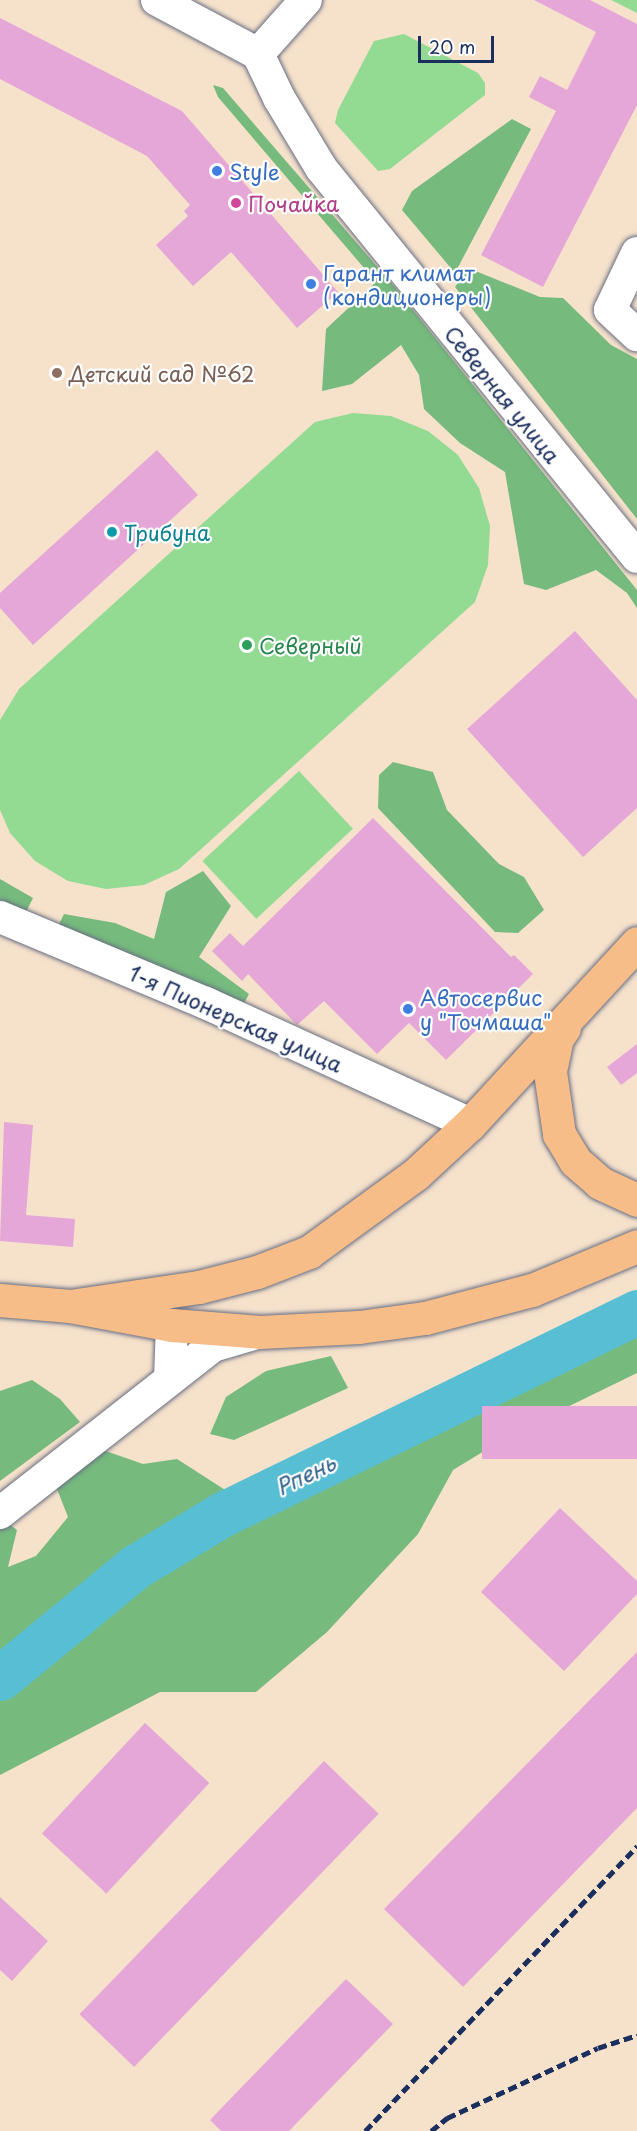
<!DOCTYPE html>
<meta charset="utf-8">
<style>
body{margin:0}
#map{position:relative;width:637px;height:2131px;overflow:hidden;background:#f6e2cb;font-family:"Playpen Sans",sans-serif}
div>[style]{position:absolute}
.green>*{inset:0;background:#93da93;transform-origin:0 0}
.forest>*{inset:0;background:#76ba7d}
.river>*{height:45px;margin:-22.5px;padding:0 22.5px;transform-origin:22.5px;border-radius:22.5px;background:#57bed4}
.building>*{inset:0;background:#e5a7d7;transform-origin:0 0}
.roads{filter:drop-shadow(0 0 2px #686e84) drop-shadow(0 0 2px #686e84)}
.minor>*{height:32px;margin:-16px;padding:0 16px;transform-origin:16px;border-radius:16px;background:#fff}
.major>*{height:33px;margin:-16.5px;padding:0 16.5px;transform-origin:16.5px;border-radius:16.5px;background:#f7bd88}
.rail>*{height:4.5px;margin-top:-2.25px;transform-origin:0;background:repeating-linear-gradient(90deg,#1b2f5e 0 9px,transparent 0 13.5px)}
.dots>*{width:16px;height:16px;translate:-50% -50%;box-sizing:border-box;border:3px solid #fff;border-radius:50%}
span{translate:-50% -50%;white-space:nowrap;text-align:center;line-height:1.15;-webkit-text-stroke:4.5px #fff;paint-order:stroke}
.shop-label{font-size:21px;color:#366cbe}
.left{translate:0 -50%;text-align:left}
.hotel-label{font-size:21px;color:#b23c85}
.education-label{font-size:21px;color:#785e54}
.street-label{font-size:21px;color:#1b2f5e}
.culture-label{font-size:21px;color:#0d838f}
.leisure-label{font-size:21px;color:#27864d}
.water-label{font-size:22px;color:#306187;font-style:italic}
.scale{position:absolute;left:418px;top:36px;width:76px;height:27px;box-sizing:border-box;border:3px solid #1b2f5e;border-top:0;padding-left:8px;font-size:18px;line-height:21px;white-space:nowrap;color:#1b2f5e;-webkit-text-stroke:4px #fff;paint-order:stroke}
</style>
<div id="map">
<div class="green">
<div style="clip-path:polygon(611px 0,637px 0,637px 13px)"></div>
<div style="clip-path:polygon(404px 34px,478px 73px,485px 83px,485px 95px,390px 169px,378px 171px,335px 123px,338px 110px,374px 41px)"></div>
<div style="clip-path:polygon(353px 413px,391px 416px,428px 431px,458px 455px,479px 488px,490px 526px,488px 565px,475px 602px,179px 869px,144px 885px,106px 889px,68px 881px,35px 861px,10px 833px,0 810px,0 720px,19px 689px,315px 422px)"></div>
<div style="left:299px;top:771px;width:79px;height:132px;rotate:47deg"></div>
</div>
<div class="forest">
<div style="clip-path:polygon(213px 85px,223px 88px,393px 285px,637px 590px,637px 608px,627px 593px,596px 570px,546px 590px,524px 584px,505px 472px,460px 443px,424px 409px,419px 375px,401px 345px,352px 384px,322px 391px,326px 329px,376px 282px,218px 97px)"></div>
<div style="clip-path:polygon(512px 119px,531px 129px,455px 273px,402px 210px,412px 191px)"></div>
<div style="clip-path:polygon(468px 268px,540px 297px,563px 298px,611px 345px,637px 359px,637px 519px,455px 287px)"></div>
<div style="clip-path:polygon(393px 762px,433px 772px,447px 810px,499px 864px,524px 877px,544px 910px,518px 933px,495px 932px,378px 808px,379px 775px)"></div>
<div style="clip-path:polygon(203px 871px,231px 906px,199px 957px,249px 994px,239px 1013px,56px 930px,64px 914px,115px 923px,154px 939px,166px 892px)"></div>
<div style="clip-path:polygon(0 879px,33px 898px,24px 916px,0 905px)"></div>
<div style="clip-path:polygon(637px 1324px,637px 1373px,512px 1434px,453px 1470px,418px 1534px,327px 1632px,256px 1692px,160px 1692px,0 1775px,0 1523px,4px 1520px,17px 1530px,8px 1567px,36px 1556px,68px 1517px,55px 1484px,100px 1449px,143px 1464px,177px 1459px,258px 1511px,350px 1458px,469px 1407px)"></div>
<div style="clip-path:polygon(331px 1356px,348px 1388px,234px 1440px,210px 1434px,226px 1397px,266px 1371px)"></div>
<div style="clip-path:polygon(32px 1380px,60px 1399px,80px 1422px,0 1481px,0 1391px)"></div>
</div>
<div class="river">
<div style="left:0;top:1678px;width:175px;rotate:-39.4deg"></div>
<div style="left:135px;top:1567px;width:103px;rotate:-31.1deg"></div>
<div style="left:223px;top:1514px;width:461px;rotate:-26deg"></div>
</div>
<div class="building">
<div style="clip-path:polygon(534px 0,590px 0,637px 24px,637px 105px,543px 287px,481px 255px,556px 111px,529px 97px,540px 76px,567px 90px,596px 32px)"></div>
<div style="clip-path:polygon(0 18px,182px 111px,338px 292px,297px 328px,231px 252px,193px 286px,156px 245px,188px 216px,184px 211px,190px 205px,147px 156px,0 79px)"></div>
<div style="clip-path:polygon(157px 450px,198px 495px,33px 645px,0 608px,0 593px)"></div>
<div style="clip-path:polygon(575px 631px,637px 700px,637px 808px,583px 857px,467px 729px)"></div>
<div style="clip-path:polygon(373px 818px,511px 957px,514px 955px,533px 974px,446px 1060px,409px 1023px,377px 1054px,324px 1001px,297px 1025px,248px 974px,242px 981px,212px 951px,230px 933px,243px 946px)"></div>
<div style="clip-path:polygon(637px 1044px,637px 1073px,621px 1085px,607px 1067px)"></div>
<div style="clip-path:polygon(4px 1122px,33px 1125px,26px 1215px,75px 1219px,73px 1247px,0 1241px)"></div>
<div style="left:637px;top:1406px;width:53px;height:155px;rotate:90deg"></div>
<div style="clip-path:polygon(560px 1508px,637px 1581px,637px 1594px,564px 1671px,481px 1592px)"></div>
<div style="clip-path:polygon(637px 1652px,637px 1808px,463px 1987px,384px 1909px)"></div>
<div style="left:145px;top:1723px;width:88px;height:151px;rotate:43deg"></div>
<div style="left:324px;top:1761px;width:76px;height:352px;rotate:44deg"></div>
<div style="clip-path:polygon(0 1897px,48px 1941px,12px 1981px,0 1970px)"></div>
<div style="clip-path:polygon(346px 1979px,393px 2024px,289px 2131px,221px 2131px,210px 2120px)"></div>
</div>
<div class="roads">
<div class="minor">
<div style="left:157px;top:0;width:115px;rotate:28.1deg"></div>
<div style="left:258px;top:54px;width:49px;rotate:64.5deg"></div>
<div style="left:279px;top:98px;width:82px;rotate:59deg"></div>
<div style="left:321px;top:168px;width:501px;rotate:50.91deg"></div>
<div style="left:258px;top:54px;width:72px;rotate:-48.4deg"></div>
<div style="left:637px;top:253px;width:63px;rotate:115.3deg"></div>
<div style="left:610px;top:310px;width:37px;rotate:43deg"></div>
<div style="left:0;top:917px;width:223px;rotate:22.7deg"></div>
<div style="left:206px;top:1003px;width:290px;rotate:24.6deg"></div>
<div style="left:170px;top:1379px;width:54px;rotate:-87.9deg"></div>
<div style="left:0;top:1513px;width:271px;rotate:-38.1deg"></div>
<div style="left:213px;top:1346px;width:46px;rotate:-16.5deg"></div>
</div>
<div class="major">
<div style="left:564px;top:1028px;width:12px;rotate:125deg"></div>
<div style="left:557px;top:1038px;width:35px;rotate:102deg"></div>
<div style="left:550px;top:1072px;width:63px;rotate:81.7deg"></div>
<div style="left:559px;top:1134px;width:31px;rotate:59deg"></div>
<div style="left:575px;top:1161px;width:33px;rotate:41deg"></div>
<div style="left:600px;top:1183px;width:41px;rotate:24.7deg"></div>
<div style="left:0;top:1300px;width:70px;rotate:4.9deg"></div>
<div style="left:70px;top:1306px;width:104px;rotate:10.6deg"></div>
<div style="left:172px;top:1325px;width:88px;rotate:4.5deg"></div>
<div style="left:260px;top:1332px;width:99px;rotate:-2.9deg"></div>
<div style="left:359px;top:1327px;width:67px;rotate:-7.8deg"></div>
<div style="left:425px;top:1318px;width:111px;rotate:-14.7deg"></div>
<div style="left:532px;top:1290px;width:114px;rotate:-22.7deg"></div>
<div style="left:70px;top:1306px;width:130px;rotate:-8.4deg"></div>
<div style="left:199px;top:1287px;width:60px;rotate:-14.5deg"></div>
<div style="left:257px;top:1272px;width:56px;rotate:-21deg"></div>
<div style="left:309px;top:1252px;width:132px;rotate:-36.1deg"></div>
<div style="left:416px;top:1174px;width:74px;rotate:-42.8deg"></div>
<div style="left:470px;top:1124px;width:246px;rotate:-47.3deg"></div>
</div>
</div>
<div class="rail">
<div style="left:365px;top:2131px;width:394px;rotate:-46.3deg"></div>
<div style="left:431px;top:2131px;width:21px;rotate:-39deg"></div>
<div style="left:447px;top:2118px;width:166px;rotate:-24.9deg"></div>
<div style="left:598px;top:2048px;width:41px;rotate:-18.4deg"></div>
</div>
<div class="dots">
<div style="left:217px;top:171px;background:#3f7fe0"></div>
<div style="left:236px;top:203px;background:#d1479c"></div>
<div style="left:311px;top:284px;background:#3f7fe0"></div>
<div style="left:57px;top:373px;background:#8d6e63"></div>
<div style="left:112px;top:532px;background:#0f9aa8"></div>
<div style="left:247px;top:645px;background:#2e9e5b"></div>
<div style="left:408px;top:1009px;background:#3f7fe0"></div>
</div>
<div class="shop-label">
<span class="left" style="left:229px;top:171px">Style</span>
<span class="left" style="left:323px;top:284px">Гарант климат<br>(кондиционеры)</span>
<span class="left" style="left:420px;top:1009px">Автосервис<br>у "Точмаша"</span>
</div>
<div class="hotel-label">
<span class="left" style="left:248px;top:203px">Почайка</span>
</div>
<div class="education-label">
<span class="left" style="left:69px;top:373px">Детский сад №62</span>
</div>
<div class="street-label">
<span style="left:503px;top:394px;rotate:51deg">Северная улица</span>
<span style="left:236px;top:1018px;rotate:24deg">1-я Пионерская улица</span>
</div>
<div class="culture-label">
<span class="left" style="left:124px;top:532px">Трибуна</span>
</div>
<div class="leisure-label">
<span class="left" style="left:259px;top:645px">Северный</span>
</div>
<div class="water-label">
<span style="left:305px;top:1474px;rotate:-26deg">Рпень</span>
</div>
<div class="scale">20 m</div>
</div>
